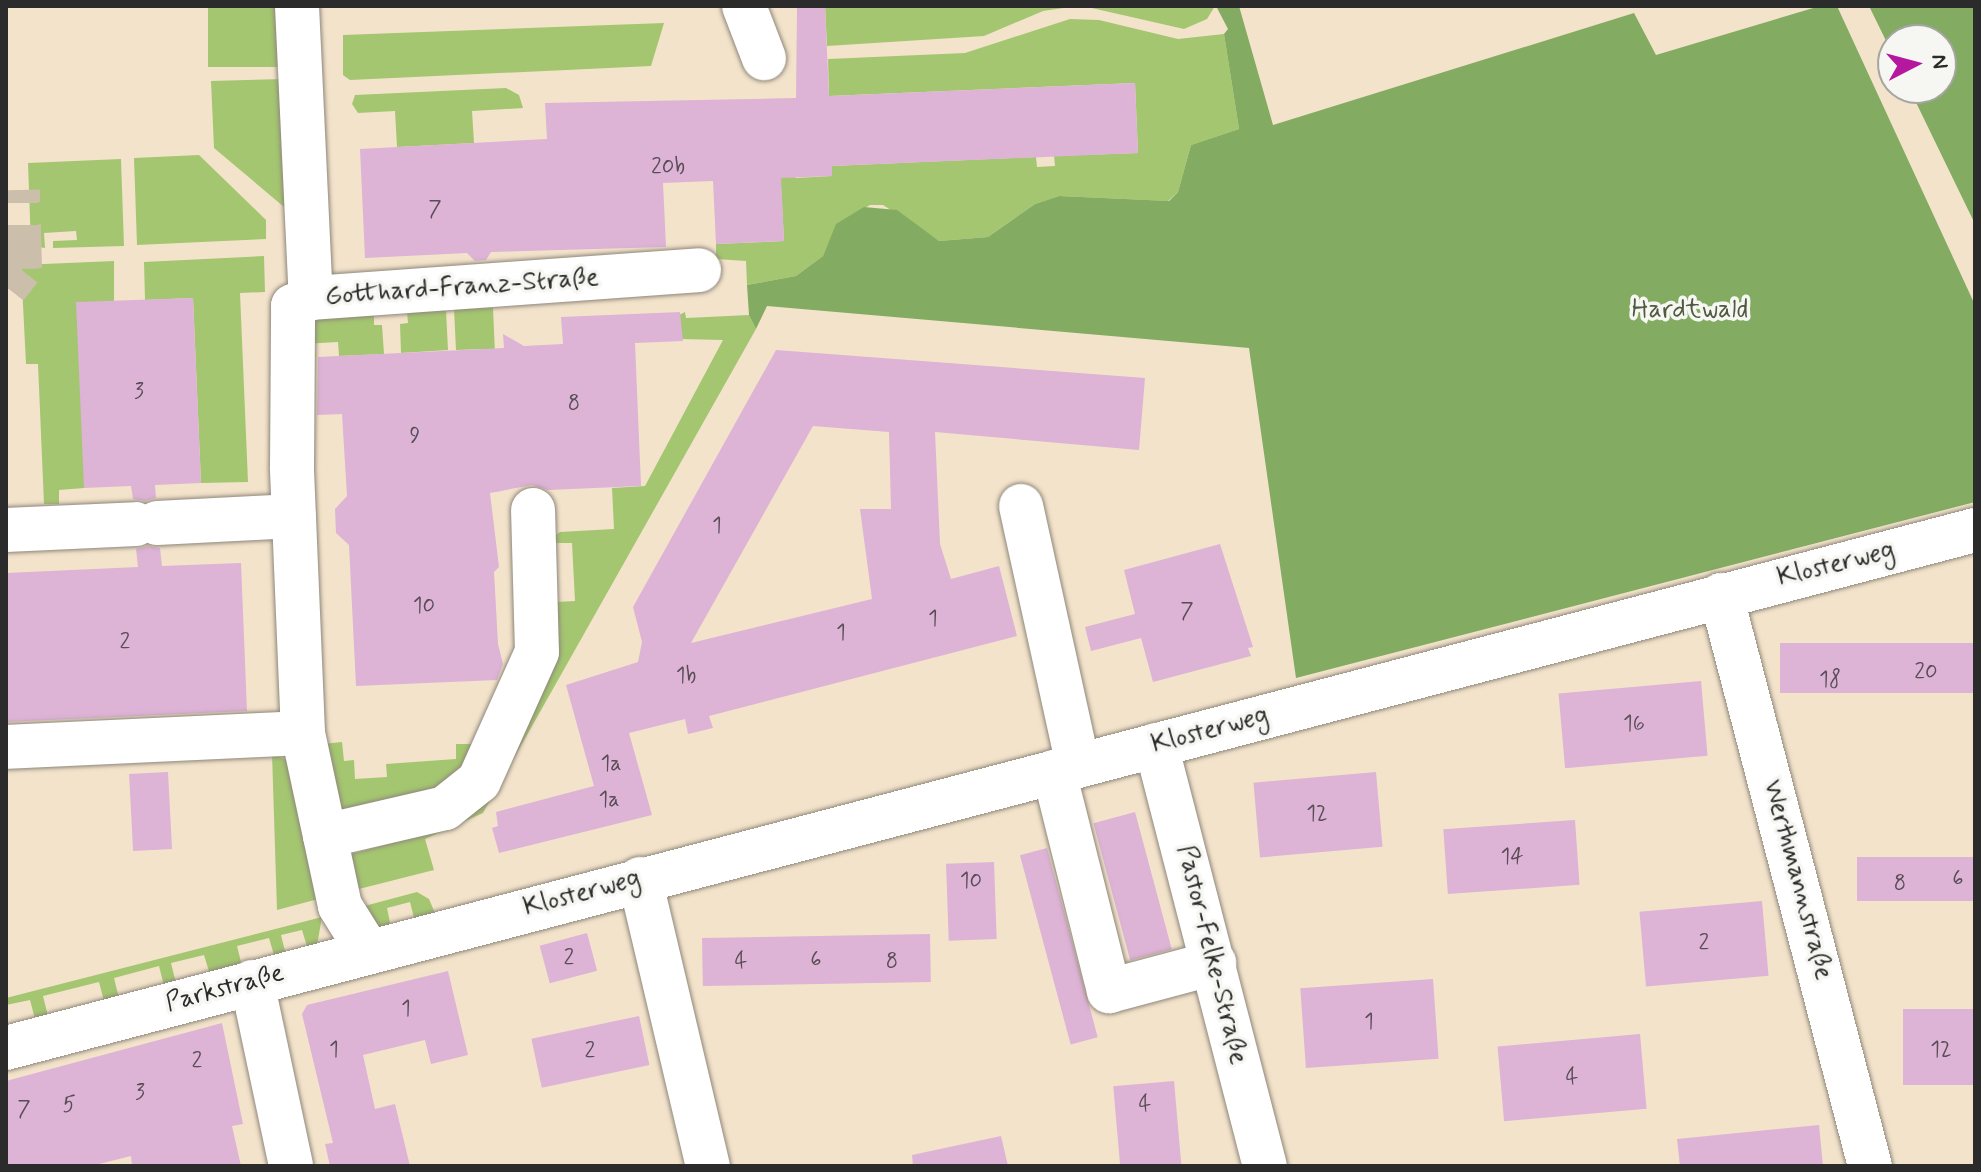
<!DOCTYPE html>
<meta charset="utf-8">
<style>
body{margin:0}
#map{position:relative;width:1981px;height:1172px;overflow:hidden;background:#f3e3cb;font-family:Mynerve,sans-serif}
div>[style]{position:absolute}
.green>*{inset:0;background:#a4c670;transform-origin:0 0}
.forest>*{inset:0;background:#83ab62}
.building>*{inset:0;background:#ddb3d6;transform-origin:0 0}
.minor-tunnel>*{height:44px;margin-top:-22px;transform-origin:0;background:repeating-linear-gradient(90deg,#cbbeab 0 44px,transparent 0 66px)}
.roads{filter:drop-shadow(0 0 2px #8f877b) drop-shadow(0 0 2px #8f877b)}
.minor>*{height:44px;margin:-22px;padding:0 22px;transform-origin:22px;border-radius:22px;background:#fff}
span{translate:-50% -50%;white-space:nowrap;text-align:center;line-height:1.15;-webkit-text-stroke:7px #f6f6f2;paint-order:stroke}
.number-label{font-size:22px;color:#584d56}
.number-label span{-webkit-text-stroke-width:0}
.street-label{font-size:26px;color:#2b2b2b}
.park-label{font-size:26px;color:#4f5a40}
.frame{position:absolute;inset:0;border:8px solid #2b2b2b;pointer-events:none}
.north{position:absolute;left:1877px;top:24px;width:80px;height:80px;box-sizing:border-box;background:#f6f6f2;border:2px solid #a5a5a2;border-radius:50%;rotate:84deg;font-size:22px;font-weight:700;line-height:32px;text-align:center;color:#2b2b2b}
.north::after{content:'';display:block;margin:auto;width:28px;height:36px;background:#b5179e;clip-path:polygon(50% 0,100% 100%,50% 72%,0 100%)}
</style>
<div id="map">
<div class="green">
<div style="left:208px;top:6px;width:73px;height:61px"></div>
<div style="clip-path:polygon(825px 6px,1077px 6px,1043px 11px,984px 36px,827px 46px)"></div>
<div style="clip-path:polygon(1083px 6px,1215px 6px,1207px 19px,1184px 29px)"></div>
<div style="clip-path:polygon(1070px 19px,1099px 20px,1178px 39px,1224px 34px,1239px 129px,1191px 145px,1178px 192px,1168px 201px,1059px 196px,1035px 204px,988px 237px,939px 241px,883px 205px,870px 205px,837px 224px,823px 256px,796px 276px,747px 285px,746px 261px,716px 259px,716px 244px,784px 241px,780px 168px,796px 178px,832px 176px,832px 166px,1036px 157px,1037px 167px,1055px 166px,1054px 156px,1138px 153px,1135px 83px,829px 96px,828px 59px,965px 53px)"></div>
<div style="clip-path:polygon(664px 23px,651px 66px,350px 80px,343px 75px,343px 35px)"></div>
<div style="clip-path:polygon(285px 79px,290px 212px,214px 148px,211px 81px)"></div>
<div style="clip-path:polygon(506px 88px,519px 95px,523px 108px,472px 111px,474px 143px,397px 147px,395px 111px,358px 113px,352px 104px,355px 95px)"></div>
<div style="clip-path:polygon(199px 155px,266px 220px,266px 239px,137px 245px,134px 158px)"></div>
<div style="clip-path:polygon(121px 159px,124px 246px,53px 248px,53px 241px,77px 240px,76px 231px,44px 233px,45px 248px,31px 246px,28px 163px)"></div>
<div style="clip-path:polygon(264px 256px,265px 292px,240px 293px,248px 482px,201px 483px,193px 298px,145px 300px,144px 262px)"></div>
<div style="clip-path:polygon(114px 261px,114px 301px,84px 488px,59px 490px,59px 504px,44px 504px,38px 364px,26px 364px,21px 265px)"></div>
<div style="clip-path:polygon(493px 308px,501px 491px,490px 492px,482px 349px,456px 350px,454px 309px)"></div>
<div style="clip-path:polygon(446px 310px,448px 350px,401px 353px,400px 324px,408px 323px,407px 312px)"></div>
<div style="clip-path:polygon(685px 312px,686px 318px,749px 315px,756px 329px,483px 813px,425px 839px,434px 870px,351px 891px,348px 855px,424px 834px,556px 602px,575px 601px,572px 543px,552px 543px,552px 538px,560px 532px,614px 529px,612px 488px,645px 486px,723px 340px,680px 339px,679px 315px)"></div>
<div style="clip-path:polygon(374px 313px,374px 325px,382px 325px,384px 354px,339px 356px,338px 342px,303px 344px,303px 320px)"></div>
<div style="clip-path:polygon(342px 742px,344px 761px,354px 760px,355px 779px,387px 777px,386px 764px,456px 759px,456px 744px,478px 744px,447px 789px,348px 813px,339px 808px,323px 744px)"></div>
<div style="clip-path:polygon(272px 753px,288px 761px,322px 898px,277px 910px)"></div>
<div style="clip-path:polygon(417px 892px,429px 899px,435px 913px,416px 926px,410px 902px,387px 908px,392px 932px,381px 935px,357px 908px)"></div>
<div style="clip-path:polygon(322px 917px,316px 951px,309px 953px,302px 930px,281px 935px,287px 959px,276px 962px,269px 938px,237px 946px,243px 970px,211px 978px,204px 955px,171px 963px,177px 987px,165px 990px,159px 966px,114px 978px,120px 1002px,105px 1005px,99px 982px,43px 996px,49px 1020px,36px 1023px,30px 1000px,6px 1005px,6px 998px)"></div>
</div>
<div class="forest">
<div style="clip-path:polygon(1216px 6px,1239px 6px,1273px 125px,1634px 13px,1656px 55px,1820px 6px,1837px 6px,1975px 305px,1975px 502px,1296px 678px,1249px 348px,767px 306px,756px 329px,749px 315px,747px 285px,796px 276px,823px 256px,836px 224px,864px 207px,897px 210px,939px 241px,988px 237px,1035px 204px,1059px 196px,1169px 201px,1178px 192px,1191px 145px,1239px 129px,1224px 34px,1228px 29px)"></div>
<div style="clip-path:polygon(1869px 6px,1975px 6px,1975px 224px,1909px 88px,1941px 88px,1941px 40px,1893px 40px,1893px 55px)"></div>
</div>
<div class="building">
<div style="clip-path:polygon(797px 6px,825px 6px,829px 96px,1135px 83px,1138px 153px,832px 166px,832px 176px,781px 178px,784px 241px,716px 244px,713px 181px,663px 183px,666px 247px,491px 252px,486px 260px,475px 261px,467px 253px,365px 258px,360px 149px,547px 139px,545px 103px,796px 98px)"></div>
<div style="clip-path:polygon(193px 298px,201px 483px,155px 485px,156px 498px,145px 501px,133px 499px,131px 486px,84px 488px,76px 302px)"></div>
<div style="clip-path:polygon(680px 312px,683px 341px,635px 343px,641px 486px,548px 490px,532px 485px,490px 493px,499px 567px,494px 572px,498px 644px,503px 664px,497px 680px,356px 686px,349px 545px,336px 533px,335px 509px,347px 496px,342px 414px,317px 415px,318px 357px,504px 348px,503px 334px,524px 346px,563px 344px,561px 317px)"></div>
<div style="clip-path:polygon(evenodd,776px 350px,1145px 378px,1139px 450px,935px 432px,940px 544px,951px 579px,999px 566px,1017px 636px,709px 716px,713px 728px,688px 734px,685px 719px,629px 733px,652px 815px,499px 853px,492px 828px,498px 826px,496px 812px,594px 786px,566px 685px,638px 662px,642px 642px,633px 607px,776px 350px,813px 426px,889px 432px,891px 509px,860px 509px,872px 599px,691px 643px,813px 426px)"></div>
<div style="clip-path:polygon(1220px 544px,1253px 647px,1248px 648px,1251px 656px,1153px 682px,1141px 638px,1091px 651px,1085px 627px,1135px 614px,1124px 570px)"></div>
<div style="clip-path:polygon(148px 546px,160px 548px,162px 566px,241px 563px,247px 711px,6px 722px,6px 573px,138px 567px,136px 549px)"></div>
<div style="left:1975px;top:643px;width:50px;height:195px;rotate:90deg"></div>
<div style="left:1701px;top:681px;width:75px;height:143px;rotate:85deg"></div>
<div style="left:168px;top:772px;width:77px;height:39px;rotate:87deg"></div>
<div style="left:1376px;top:772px;width:75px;height:123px;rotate:85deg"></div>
<div style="left:1135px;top:812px;width:142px;height:43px;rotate:75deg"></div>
<div style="left:1575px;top:820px;width:65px;height:132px;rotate:86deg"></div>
<div style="left:1047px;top:848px;width:196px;height:28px;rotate:75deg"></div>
<div style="left:1975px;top:857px;width:44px;height:118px;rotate:90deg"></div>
<div style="left:994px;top:862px;width:77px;height:48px;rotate:88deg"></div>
<div style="left:1762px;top:901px;width:75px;height:123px;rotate:85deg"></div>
<div style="left:587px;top:933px;width:39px;height:49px;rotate:75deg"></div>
<div style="left:930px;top:934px;width:48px;height:228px;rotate:89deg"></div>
<div style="clip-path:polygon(448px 971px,468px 1055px,431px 1064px,425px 1040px,363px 1055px,375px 1109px,395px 1104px,410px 1166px,330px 1166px,325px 1144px,333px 1143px,302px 1014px,307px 1005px)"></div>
<div style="left:1433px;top:979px;width:80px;height:133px;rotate:86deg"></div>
<div style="left:1975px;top:1009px;width:76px;height:72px;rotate:90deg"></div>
<div style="left:639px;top:1016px;width:50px;height:110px;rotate:78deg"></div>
<div style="clip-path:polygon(222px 1023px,243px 1124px,232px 1126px,241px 1166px,132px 1166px,131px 1156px,91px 1166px,6px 1166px,6px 1081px)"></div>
<div style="left:1640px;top:1034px;width:75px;height:143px;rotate:85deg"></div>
<div style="left:1174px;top:1081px;width:85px;height:61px;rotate:85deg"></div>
<div style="clip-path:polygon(1819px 1125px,1823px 1166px,1680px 1166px,1677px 1139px)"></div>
<div style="clip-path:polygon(1001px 1136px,1008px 1166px,913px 1166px,912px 1155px)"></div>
</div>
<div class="minor-tunnel">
<div style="left:6px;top:287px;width:23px;rotate:-52deg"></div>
<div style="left:20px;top:269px;width:79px;rotate:-91.5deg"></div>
</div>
<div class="roads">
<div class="minor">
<div style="left:297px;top:6px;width:292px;rotate:87.3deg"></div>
<div style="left:744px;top:6px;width:56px;rotate:69deg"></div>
<div style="left:1021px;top:506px;width:266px;rotate:77.6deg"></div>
<div style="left:157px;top:523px;width:137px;rotate:-2.9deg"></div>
<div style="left:6px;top:530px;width:130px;rotate:-2.6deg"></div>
<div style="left:1721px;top:595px;width:590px;rotate:75.38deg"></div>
<div style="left:1156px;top:745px;width:435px;rotate:75.5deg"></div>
<div style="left:6px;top:747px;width:297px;rotate:-2.7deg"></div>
<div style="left:1054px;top:772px;width:226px;rotate:75.9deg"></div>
<div style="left:1109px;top:991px;width:109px;rotate:-14.9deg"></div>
<div style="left:325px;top:836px;width:123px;rotate:-13.1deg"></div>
<div style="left:445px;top:808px;width:43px;rotate:-38.5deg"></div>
<div style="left:479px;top:781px;width:141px;rotate:-65.8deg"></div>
<div style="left:537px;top:652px;width:142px;rotate:-91.6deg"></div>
<div style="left:640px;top:879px;width:295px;rotate:76.7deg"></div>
<div style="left:368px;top:951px;width:53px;rotate:-121.9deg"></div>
<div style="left:340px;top:906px;width:177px;rotate:-102.1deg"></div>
<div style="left:303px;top:733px;width:266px;rotate:-92.4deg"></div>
<div style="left:292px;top:467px;width:161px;rotate:-89.6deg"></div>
<div style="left:293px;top:306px;width:20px;rotate:-24deg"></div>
<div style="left:311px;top:298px;width:389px;rotate:-4.1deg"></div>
<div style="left:252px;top:982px;width:188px;rotate:78deg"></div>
<div style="left:6px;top:1048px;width:2036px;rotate:-14.74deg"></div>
</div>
</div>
<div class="number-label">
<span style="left:668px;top:168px">20b</span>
<span style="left:435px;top:211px">7</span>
<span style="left:139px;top:393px">3</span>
<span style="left:574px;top:405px">8</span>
<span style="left:415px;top:437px">9</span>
<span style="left:717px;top:527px">1</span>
<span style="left:424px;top:607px">10</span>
<span style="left:1187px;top:613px">7</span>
<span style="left:933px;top:620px">1</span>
<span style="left:841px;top:634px">1</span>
<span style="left:125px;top:643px">2</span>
<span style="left:1926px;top:673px">20</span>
<span style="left:686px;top:677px">1b</span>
<span style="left:1830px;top:681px">18</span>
<span style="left:1634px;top:725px">16</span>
<span style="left:611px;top:765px">1a</span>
<span style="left:609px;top:801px">1a</span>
<span style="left:1317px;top:815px">12</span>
<span style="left:1512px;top:858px">14</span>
<span style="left:1958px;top:880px">6</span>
<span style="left:971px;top:882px">10</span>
<span style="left:1900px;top:885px">8</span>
<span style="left:1704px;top:944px">2</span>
<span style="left:569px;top:959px">2</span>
<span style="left:816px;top:961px">6</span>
<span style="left:741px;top:962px">4</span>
<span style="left:892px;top:963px">8</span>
<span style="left:406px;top:1010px">1</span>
<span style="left:1369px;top:1023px">1</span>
<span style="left:334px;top:1051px">1</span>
<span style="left:1941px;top:1051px">12</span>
<span style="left:590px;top:1052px">2</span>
<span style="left:197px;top:1062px">2</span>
<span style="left:1572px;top:1078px">4</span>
<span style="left:140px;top:1094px">3</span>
<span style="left:1145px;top:1105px">4</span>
<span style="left:69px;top:1106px">5</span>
<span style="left:24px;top:1111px">7</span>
</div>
<div class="street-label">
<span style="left:462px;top:288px;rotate:-4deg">Gotthard-Franz-Straße</span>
<span style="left:1836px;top:565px;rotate:-14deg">Klosterweg</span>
<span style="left:1210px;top:731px;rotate:-15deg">Klosterweg</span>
<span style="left:1797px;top:880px;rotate:75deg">Werthmannstraße</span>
<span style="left:582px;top:894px;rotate:-15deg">Klosterweg</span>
<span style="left:1211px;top:955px;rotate:76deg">Pastor-Felke-Straße</span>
<span style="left:225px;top:989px;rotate:-15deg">Parkstraße</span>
</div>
<div class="park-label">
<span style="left:1690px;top:311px">Hardtwald</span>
</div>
<div class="frame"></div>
<div class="north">N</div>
</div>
